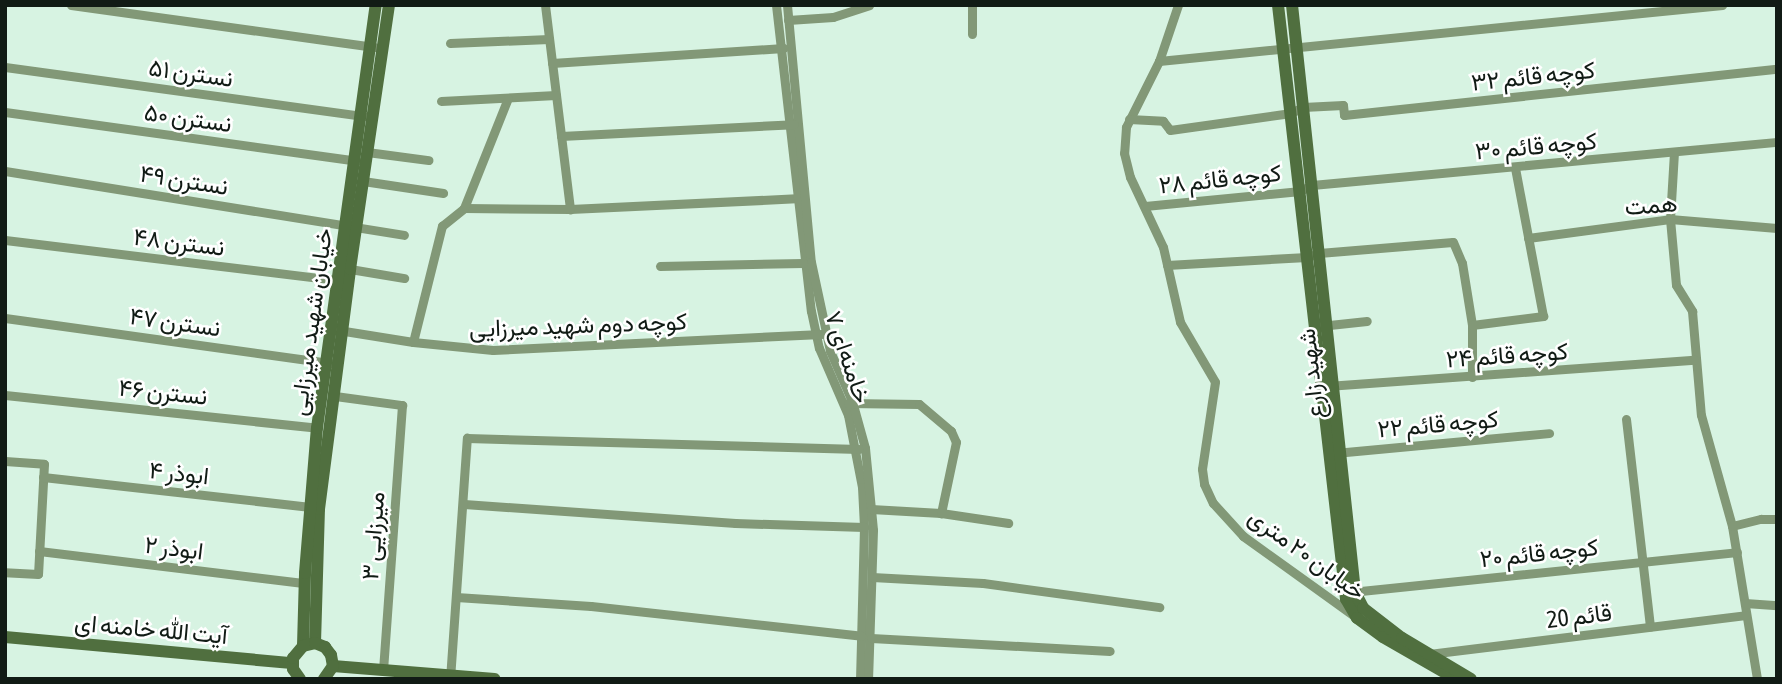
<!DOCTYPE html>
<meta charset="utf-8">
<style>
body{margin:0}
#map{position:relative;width:1782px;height:684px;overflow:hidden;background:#d7f3e2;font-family:"Asap Condensed",Vazirmatn,sans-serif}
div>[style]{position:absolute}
.street>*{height:9px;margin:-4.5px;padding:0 4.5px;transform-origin:4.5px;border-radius:4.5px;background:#829877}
.secondary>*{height:12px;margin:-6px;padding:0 6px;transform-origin:6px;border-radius:6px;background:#506f3f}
span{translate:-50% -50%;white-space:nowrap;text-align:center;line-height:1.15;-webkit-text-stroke:5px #fff;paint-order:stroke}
.street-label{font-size:24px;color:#111b15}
.frame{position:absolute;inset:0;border:7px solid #111b15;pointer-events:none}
</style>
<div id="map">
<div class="street">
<div style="left:71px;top:5px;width:306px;rotate:7.9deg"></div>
<div style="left:545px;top:5px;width:206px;rotate:83deg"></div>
<div style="left:570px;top:209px;width:231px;rotate:-2.7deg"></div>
<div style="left:776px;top:5px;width:308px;rotate:83.5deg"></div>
<div style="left:811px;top:311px;width:38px;rotate:78deg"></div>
<div style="left:819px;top:348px;width:73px;rotate:66.6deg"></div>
<div style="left:848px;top:415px;width:73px;rotate:79deg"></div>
<div style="left:862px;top:487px;width:40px;rotate:87.1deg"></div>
<div style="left:864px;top:527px;width:152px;rotate:91.5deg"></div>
<div style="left:787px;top:5px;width:258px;rotate:84.7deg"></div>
<div style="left:811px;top:262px;width:91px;rotate:77.9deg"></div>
<div style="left:830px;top:351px;width:55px;rotate:66.3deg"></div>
<div style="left:852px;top:401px;width:49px;rotate:74.5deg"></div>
<div style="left:865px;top:448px;width:82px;rotate:84.4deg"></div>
<div style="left:873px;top:530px;width:149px;rotate:91.9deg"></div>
<div style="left:1178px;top:5px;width:59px;rotate:108.7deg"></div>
<div style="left:1159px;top:61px;width:74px;rotate:116.6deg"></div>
<div style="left:1126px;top:127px;width:26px;rotate:94deg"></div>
<div style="left:1124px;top:153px;width:25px;rotate:76deg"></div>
<div style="left:1130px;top:177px;width:77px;rotate:64.8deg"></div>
<div style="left:1163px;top:247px;width:77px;rotate:77.2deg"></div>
<div style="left:1180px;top:322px;width:69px;rotate:59.7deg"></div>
<div style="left:1215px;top:382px;width:88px;rotate:98.5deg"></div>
<div style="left:1202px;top:469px;width:15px;rotate:82deg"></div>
<div style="left:1204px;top:484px;width:21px;rotate:65deg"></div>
<div style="left:1213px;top:503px;width:45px;rotate:47.7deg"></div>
<div style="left:1243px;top:536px;width:135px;rotate:35.7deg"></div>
<div style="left:788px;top:20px;width:45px;rotate:-3.8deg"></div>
<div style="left:833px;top:17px;width:38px;rotate:-18deg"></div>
<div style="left:972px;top:34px;width:29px;rotate:-90deg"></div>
<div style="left:450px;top:43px;width:99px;rotate:-2.3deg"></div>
<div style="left:1159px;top:61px;width:566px;rotate:-5.68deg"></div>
<div style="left:552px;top:63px;width:232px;rotate:-3.7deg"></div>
<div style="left:5px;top:67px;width:362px;rotate:7.8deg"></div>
<div style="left:441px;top:101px;width:115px;rotate:-3deg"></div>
<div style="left:5px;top:112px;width:355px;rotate:7.9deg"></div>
<div style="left:1129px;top:119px;width:34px;rotate:3deg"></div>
<div style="left:1163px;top:121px;width:11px;rotate:52deg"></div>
<div style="left:1170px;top:130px;width:122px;rotate:-8deg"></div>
<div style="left:1291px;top:113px;width:13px;rotate:-27deg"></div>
<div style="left:1303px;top:107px;width:40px;rotate:-2.9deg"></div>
<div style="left:1343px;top:105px;width:10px;rotate:84deg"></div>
<div style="left:1344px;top:115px;width:435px;rotate:-6.1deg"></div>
<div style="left:561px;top:136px;width:233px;rotate:-2.9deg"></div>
<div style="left:367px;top:152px;width:62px;rotate:7.5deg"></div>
<div style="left:1674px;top:152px;width:67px;rotate:93.4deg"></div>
<div style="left:1670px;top:219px;width:66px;rotate:84.8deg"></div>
<div style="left:1676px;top:285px;width:31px;rotate:58deg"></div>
<div style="left:1692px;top:311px;width:104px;rotate:85.1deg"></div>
<div style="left:1701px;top:415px;width:115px;rotate:74.4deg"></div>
<div style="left:1732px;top:526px;width:155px;rotate:80.7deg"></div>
<div style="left:5px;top:171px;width:404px;rotate:9.1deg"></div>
<div style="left:363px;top:181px;width:81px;rotate:8.5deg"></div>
<div style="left:1145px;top:206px;width:156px;rotate:-5.5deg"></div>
<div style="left:1300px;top:191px;width:13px;rotate:-27deg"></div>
<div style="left:1312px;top:185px;width:467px;rotate:-5.3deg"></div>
<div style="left:464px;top:208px;width:106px;rotate:0.5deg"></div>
<div style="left:1528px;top:238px;width:143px;rotate:-7.6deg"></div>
<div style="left:1670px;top:219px;width:107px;rotate:4.8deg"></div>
<div style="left:5px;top:240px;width:340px;rotate:6.9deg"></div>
<div style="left:1167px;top:265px;width:140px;rotate:-3.3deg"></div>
<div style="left:1307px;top:257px;width:13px;rotate:-18deg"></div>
<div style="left:1319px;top:253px;width:134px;rotate:-4.7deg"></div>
<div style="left:1453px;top:242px;width:23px;rotate:67deg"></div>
<div style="left:1462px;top:263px;width:63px;rotate:80.8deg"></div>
<div style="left:660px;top:266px;width:143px;rotate:-1.2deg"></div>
<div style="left:350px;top:269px;width:55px;rotate:9.5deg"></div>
<div style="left:5px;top:318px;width:329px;rotate:7.9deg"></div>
<div style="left:1320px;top:326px;width:47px;rotate:-6.1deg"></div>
<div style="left:338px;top:330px;width:76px;rotate:9.1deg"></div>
<div style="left:413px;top:342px;width:80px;rotate:5.7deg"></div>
<div style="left:493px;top:350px;width:329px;rotate:-2.8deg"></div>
<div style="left:413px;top:342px;width:120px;rotate:-76deg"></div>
<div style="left:442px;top:226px;width:28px;rotate:-39deg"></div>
<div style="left:464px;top:208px;width:118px;rotate:-68.2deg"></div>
<div style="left:1472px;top:377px;width:52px;rotate:-90deg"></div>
<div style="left:1472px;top:325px;width:72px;rotate:-7.2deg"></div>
<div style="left:1543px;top:316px;width:151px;rotate:-100.7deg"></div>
<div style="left:1327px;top:386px;width:368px;rotate:-4.1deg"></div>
<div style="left:5px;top:395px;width:314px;rotate:6deg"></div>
<div style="left:335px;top:396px;width:68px;rotate:7.7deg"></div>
<div style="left:402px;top:405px;width:265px;rotate:94.1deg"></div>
<div style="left:848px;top:403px;width:71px;rotate:0.8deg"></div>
<div style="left:919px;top:404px;width:42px;rotate:40.2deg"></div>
<div style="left:951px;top:431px;width:12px;rotate:66deg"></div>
<div style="left:956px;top:442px;width:73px;rotate:101.9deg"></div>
<div style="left:1626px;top:419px;width:209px;rotate:83.4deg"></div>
<div style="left:1335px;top:453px;width:215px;rotate:-5.3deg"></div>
<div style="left:5px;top:461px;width:39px;rotate:4deg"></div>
<div style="left:44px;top:464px;width:110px;rotate:93.1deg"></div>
<div style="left:38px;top:574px;width:33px;rotate:-177deg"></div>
<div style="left:43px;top:477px;width:269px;rotate:6.4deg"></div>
<div style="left:464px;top:504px;width:272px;rotate:4deg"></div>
<div style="left:735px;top:523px;width:129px;rotate:1.8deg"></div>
<div style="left:871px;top:509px;width:70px;rotate:3.3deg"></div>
<div style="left:941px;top:513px;width:68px;rotate:8.5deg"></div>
<div style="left:1732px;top:526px;width:30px;rotate:-14deg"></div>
<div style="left:1761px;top:519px;width:16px"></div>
<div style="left:39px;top:551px;width:268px;rotate:6.9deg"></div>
<div style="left:872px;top:577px;width:111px;rotate:3.1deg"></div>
<div style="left:983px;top:583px;width:178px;rotate:7.8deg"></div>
<div style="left:1351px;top:592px;width:388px;rotate:-5.9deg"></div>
<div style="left:456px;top:597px;width:135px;rotate:3.8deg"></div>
<div style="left:591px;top:606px;width:272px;rotate:6.3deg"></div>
<div style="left:1745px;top:603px;width:32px;rotate:4deg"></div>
<div style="left:871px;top:638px;width:239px;rotate:3.1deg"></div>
<div style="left:1429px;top:654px;width:319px;rotate:-7deg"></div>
<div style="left:450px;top:679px;width:242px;rotate:-86deg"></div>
<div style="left:467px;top:438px;width:392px;rotate:1.6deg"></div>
</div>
<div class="secondary">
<div style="left:1278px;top:5px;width:598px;rotate:83.47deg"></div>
<div style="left:1346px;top:599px;width:22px;rotate:60deg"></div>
<div style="left:1357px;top:618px;width:32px;rotate:36deg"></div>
<div style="left:1383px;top:637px;width:84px;rotate:29.9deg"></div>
<div style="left:1292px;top:5px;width:590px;rotate:83.87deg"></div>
<div style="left:1355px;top:592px;width:18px;rotate:63deg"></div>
<div style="left:1363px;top:608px;width:49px;rotate:37.6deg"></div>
<div style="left:1402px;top:638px;width:80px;rotate:30.7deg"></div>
<div style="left:5px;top:637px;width:288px;rotate:5.2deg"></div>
<div style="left:315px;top:643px;width:134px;rotate:-88.3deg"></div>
<div style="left:319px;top:509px;width:242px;rotate:-82.6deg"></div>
<div style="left:350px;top:269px;width:267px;rotate:-81.6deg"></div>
<div style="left:303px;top:646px;width:73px;rotate:-88.4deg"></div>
<div style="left:305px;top:573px;width:145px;rotate:-85.3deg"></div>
<div style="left:317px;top:428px;width:427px;rotate:-82.1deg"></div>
<div style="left:333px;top:666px;width:162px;rotate:4.6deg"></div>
<div style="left:300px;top:679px;width:12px;rotate:-125deg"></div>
<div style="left:293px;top:669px;width:11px;rotate:-90deg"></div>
<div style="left:293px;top:658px;width:16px;rotate:-50deg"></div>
<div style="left:303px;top:646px;width:12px;rotate:-14deg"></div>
<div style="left:315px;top:643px;width:11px;rotate:22deg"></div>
<div style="left:325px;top:647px;width:10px;rotate:53deg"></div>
<div style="left:331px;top:655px;width:11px;rotate:80deg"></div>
<div style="left:333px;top:666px;width:16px;rotate:125deg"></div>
</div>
<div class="street-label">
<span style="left:191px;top:73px;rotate:8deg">نسترن ۵۱</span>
<span style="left:1533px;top:76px;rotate:-6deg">کوچه قائم ۳۲</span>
<span style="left:188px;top:118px;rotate:8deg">نسترن ۵۰</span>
<span style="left:1536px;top:146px;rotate:-5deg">کوچه قائم ۳۰</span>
<span style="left:1220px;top:179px;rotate:-6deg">کوچه قائم ۲۸</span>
<span style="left:184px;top:180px;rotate:9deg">نسترن ۴۹</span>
<span style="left:1651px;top:205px;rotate:-4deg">همت</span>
<span style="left:179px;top:242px;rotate:7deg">نسترن ۴۸</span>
<span style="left:175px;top:322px;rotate:8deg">نسترن ۴۷</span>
<span style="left:311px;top:322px;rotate:-82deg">خیابان شهید میرزایی</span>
<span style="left:578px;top:325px;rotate:-2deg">کوچه دوم شهید میرزایی</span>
<span style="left:1507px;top:355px;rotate:-4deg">کوچه قائم ۲۴</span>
<span style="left:848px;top:357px;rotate:71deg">خامنه‌ای ۷</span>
<span style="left:1311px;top:374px;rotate:-96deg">شهید زارع</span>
<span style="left:163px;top:392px;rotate:6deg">نسترن ۴۶</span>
<span style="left:1438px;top:424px;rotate:-5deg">کوچه قائم ۲۲</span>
<span style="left:179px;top:473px;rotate:6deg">ابوذر ۴</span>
<span style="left:373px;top:536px;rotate:-86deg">میرزایی ۳</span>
<span style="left:174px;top:548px;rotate:7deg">ابوذر ۲</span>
<span style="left:1539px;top:553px;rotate:-6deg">کوچه قائم ۲۰</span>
<span style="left:1307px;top:554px;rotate:36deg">خیابان ۲۰ متری</span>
<span style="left:1579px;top:616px;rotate:-7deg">قائم 20</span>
<span style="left:151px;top:629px;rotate:5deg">آیت الله خامنه ای</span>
</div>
<div class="frame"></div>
</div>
